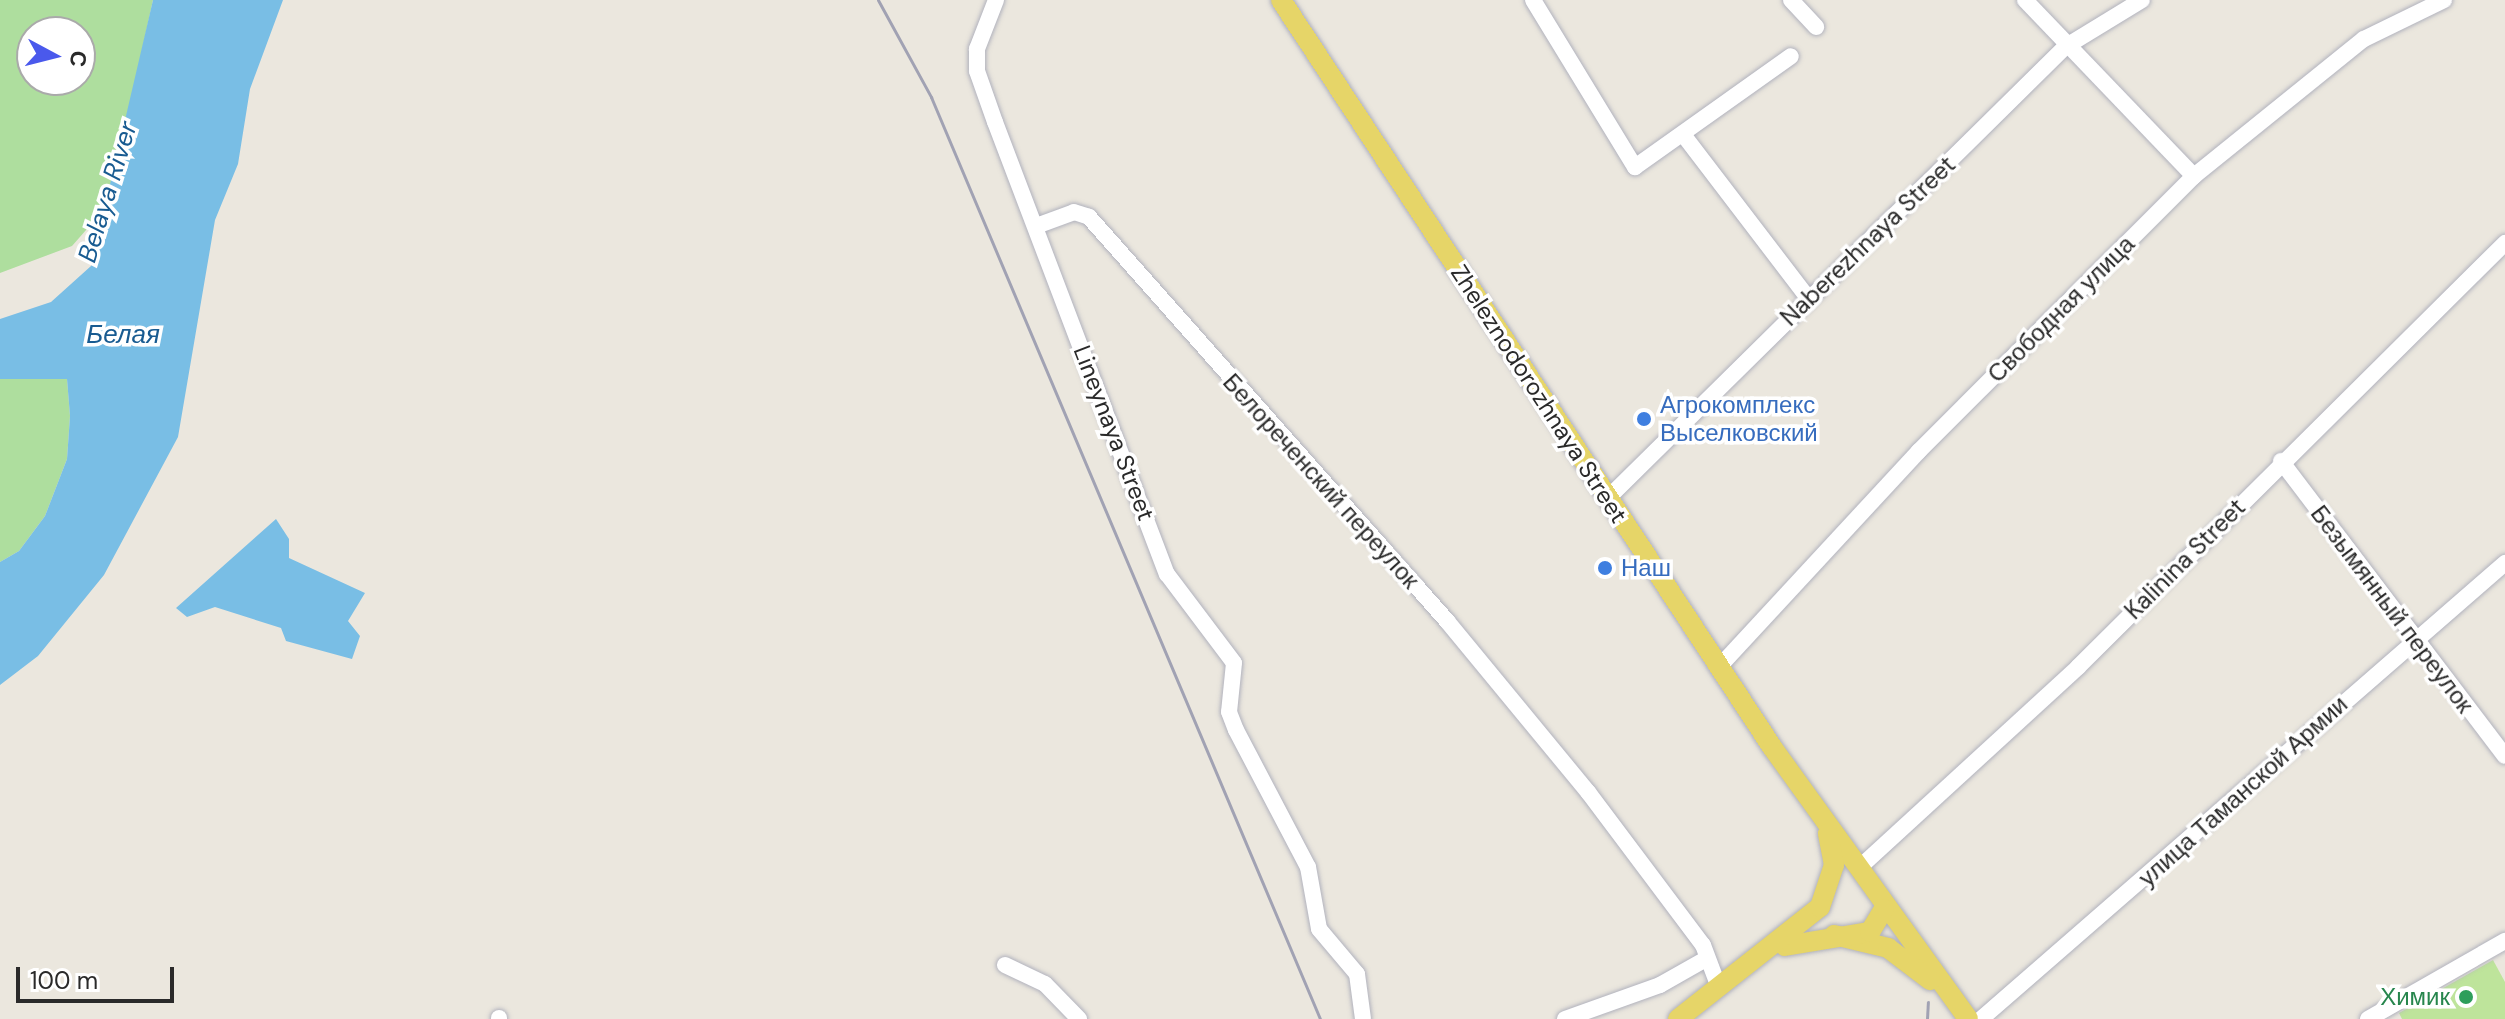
<!DOCTYPE html>
<meta charset="utf-8">
<style>
body{margin:0}
#map{position:relative;width:2505px;height:1019px;overflow:hidden;background:#ebe7de;font-family:"DM Sans",sans-serif}
div>[style]{position:absolute}
.green>*{inset:0;background:#aede9e}
.pitch>*{inset:0;background:#bee49b}
.water>*{inset:0;background:#79bee5}
.roads{filter:drop-shadow(0 0 2px #b1b2bd) drop-shadow(0 0 2px #b1b2bd)}
.minor>*{height:16px;margin:-8px;padding:0 8px;transform-origin:8px;border-radius:8px;background:#fff}
.major>*{height:20px;margin:-10px;padding:0 10px;transform-origin:10px;border-radius:10px;background:#e6d568}
.rail>*{height:3px;margin:-1.5px;padding:0 1.5px;transform-origin:1.5px;border-radius:1.5px;background:#a1a2b3}
.dots>*{width:22px;height:22px;translate:-50% -50%;box-sizing:border-box;border:4px solid #fff;border-radius:50%}
span{translate:-50% -50%;white-space:nowrap;text-align:center;line-height:1.15;-webkit-text-stroke:7px #fff;paint-order:stroke}
.street-label{font-size:24px;color:#2a2a2a}
.shop-label{font-size:24px;color:#366cbe}
.left{translate:0 -50%;text-align:left}
.leisure-label{font-size:24px;color:#27864d}
.right{translate:-100% -50%;text-align:right}
.water-label{font-size:26px;color:#185b91;font-style:italic}
.north{position:absolute;left:16px;top:16px;width:80px;height:80px;box-sizing:border-box;background:#fff;border:2px solid #aaa;border-radius:50%;rotate:97deg;font-size:22px;font-weight:700;line-height:32px;text-align:center;color:#2a2a2a}
.north::after{content:'';display:block;margin:auto;width:28px;height:36px;background:#4a59ec;clip-path:polygon(50% 0,100% 100%,50% 72%,0 100%)}
.scale{position:absolute;left:16px;top:967px;width:158px;height:36px;box-sizing:border-box;border:4px solid #2a2a2a;border-top:0;padding-left:10px;font-size:24px;line-height:28px;white-space:nowrap;color:#2a2a2a;-webkit-text-stroke:6px #fff;paint-order:stroke}
</style>
<div id="map">
<div class="green">
<div style="clip-path:polygon(evenodd,0 0,153px 0,108px 205px,72px 246px,0 273px,0 0,32px 32px,80px 32px,80px 80px,32px 80px,32px 32px)"></div>
<div style="clip-path:polygon(0 379px,67px 379px,70px 416px,67px 459px,45px 516px,19px 551px,0 562px)"></div>
</div>
<div class="pitch">
<div style="clip-path:polygon(2493px 960px,2505px 982px,2505px 1019px,2402px 1019px,2399px 1013px)"></div>
</div>
<div class="water">
<div style="clip-path:polygon(153px 0,283px 0,250px 89px,238px 164px,215px 220px,178px 437px,104px 575px,38px 656px,0 685px,0 562px,19px 551px,45px 516px,67px 459px,70px 416px,67px 379px,0 379px,0 319px,51px 302px,91px 266px)"></div>
<div style="clip-path:polygon(276px 519px,289px 539px,289px 558px,365px 593px,348px 621px,360px 636px,352px 659px,286px 641px,281px 628px,215px 607px,187px 617px,176px 608px)"></div>
</div>
<div class="roads">
<div class="minor">
<div style="left:996px;top:0;width:53px;rotate:111.2deg"></div>
<div style="left:977px;top:49px;width:22px;rotate:90deg"></div>
<div style="left:977px;top:71px;width:54px;rotate:70.6deg"></div>
<div style="left:995px;top:122px;width:484px;rotate:69.2deg"></div>
<div style="left:1167px;top:574px;width:111px;rotate:53deg"></div>
<div style="left:1234px;top:663px;width:49px;rotate:95.8deg"></div>
<div style="left:1229px;top:712px;width:19px;rotate:69deg"></div>
<div style="left:1236px;top:730px;width:155px;rotate:62.3deg"></div>
<div style="left:1308px;top:867px;width:63px;rotate:79.9deg"></div>
<div style="left:1319px;top:929px;width:59px;rotate:49.8deg"></div>
<div style="left:1357px;top:974px;width:45px;rotate:82.4deg"></div>
<div style="left:1533px;top:0;width:196px;rotate:58.6deg"></div>
<div style="left:1635px;top:167px;width:191px;rotate:-35.4deg"></div>
<div style="left:1791px;top:0;width:37px;rotate:47deg"></div>
<div style="left:2025px;top:0;width:244px;rotate:46.2deg"></div>
<div style="left:1685px;top:137px;width:203px;rotate:52.6deg"></div>
<div style="left:1039px;top:225px;width:37px;rotate:-20deg"></div>
<div style="left:1074px;top:212px;width:16px;rotate:18deg"></div>
<div style="left:1089px;top:217px;width:540px;rotate:48.45deg"></div>
<div style="left:1447px;top:621px;width:222px;rotate:50.5deg"></div>
<div style="left:1588px;top:792px;width:191px;rotate:53.1deg"></div>
<div style="left:1703px;top:945px;width:43px;rotate:69.4deg"></div>
<div style="left:2281px;top:461px;width:370px;rotate:52.8deg"></div>
<div style="left:1607px;top:499px;width:643px;rotate:-44.62deg"></div>
<div style="left:2065px;top:47px;width:90px;rotate:-31.4deg"></div>
<div style="left:1719px;top:667px;width:294px;rotate:-47.2deg"></div>
<div style="left:1919px;top:451px;width:389px;rotate:-45deg"></div>
<div style="left:2194px;top:176px;width:218px;rotate:-38.9deg"></div>
<div style="left:2364px;top:39px;width:89px;rotate:-26deg"></div>
<div style="left:1859px;top:868px;width:297px;rotate:-42.5deg"></div>
<div style="left:2078px;top:667px;width:602px;rotate:-44.8deg"></div>
<div style="left:1005px;top:965px;width:44px;rotate:25.4deg"></div>
<div style="left:1045px;top:984px;width:49px;rotate:45.8deg"></div>
<div style="left:499px;top:1018px;width:1px;rotate:90deg"></div>
<div style="left:1565px;top:1019px;width:101px;rotate:-19.7deg"></div>
<div style="left:1660px;top:985px;width:53px;rotate:-29.5deg"></div>
<div style="left:1981px;top:1019px;width:695px;rotate:-41.03deg"></div>
<div style="left:2368px;top:1019px;width:158px;rotate:-29.7deg"></div>
</div>
<div class="major">
<div style="left:1281px;top:0;width:894px;rotate:56.68deg"></div>
<div style="left:1772px;top:747px;width:335px;rotate:54.2deg"></div>
<div style="left:1834px;top:935px;width:56px;rotate:13.5deg"></div>
<div style="left:1888px;top:948px;width:53px;rotate:37.3deg"></div>
<div style="left:1785px;top:946px;width:86px;rotate:-9.4deg"></div>
<div style="left:1870px;top:932px;width:27px;rotate:-59deg"></div>
<div style="left:1678px;top:1019px;width:181px;rotate:-38.3deg"></div>
<div style="left:1820px;top:907px;width:44px;rotate:-71.6deg"></div>
<div style="left:1834px;top:865px;width:32px;rotate:-101deg"></div>
</div>
</div>
<div class="rail">
<div style="left:878px;top:0;width:111px;rotate:61.3deg"></div>
<div style="left:931px;top:97px;width:1001px;rotate:67.12deg"></div>
<div style="left:1927px;top:1019px;width:17px;rotate:-87deg"></div>
</div>
<div class="dots">
<div style="left:1644px;top:419px;background:#3f7fe0"></div>
<div style="left:1605px;top:568px;background:#3f7fe0"></div>
<div style="left:2466px;top:997px;background:#2e9e5b"></div>
</div>
<div class="street-label">
<span style="left:1868px;top:241px;rotate:-44deg">Naberezhnaya Street</span>
<span style="left:2061px;top:309px;rotate:-45deg">Свободная улица</span>
<span style="left:1539px;top:394px;rotate:57deg">Zheleznodorozhnaya Street</span>
<span style="left:1114px;top:433px;rotate:69deg">Lineynaya Street</span>
<span style="left:1321px;top:481px;rotate:48deg">Белореченский переулок</span>
<span style="left:2185px;top:559px;rotate:-45deg">Kalinina Street</span>
<span style="left:2392px;top:609px;rotate:53deg">Безымянный переулок</span>
<span style="left:2243px;top:791px;rotate:-42deg">улица Таманской Армии</span>
</div>
<div class="shop-label">
<span class="left" style="left:1660px;top:419px">Агрокомплекс<br>Выселковский</span>
<span class="left" style="left:1621px;top:568px">Наш</span>
</div>
<div class="leisure-label">
<span class="right" style="left:2450px;top:997px">Химик</span>
</div>
<div class="water-label">
<span style="left:108px;top:192px;rotate:-73deg">Belaya River</span>
<span style="left:123px;top:335px">Белая</span>
</div>
<div class="north">С</div>
<div class="scale">100 m</div>
</div>
